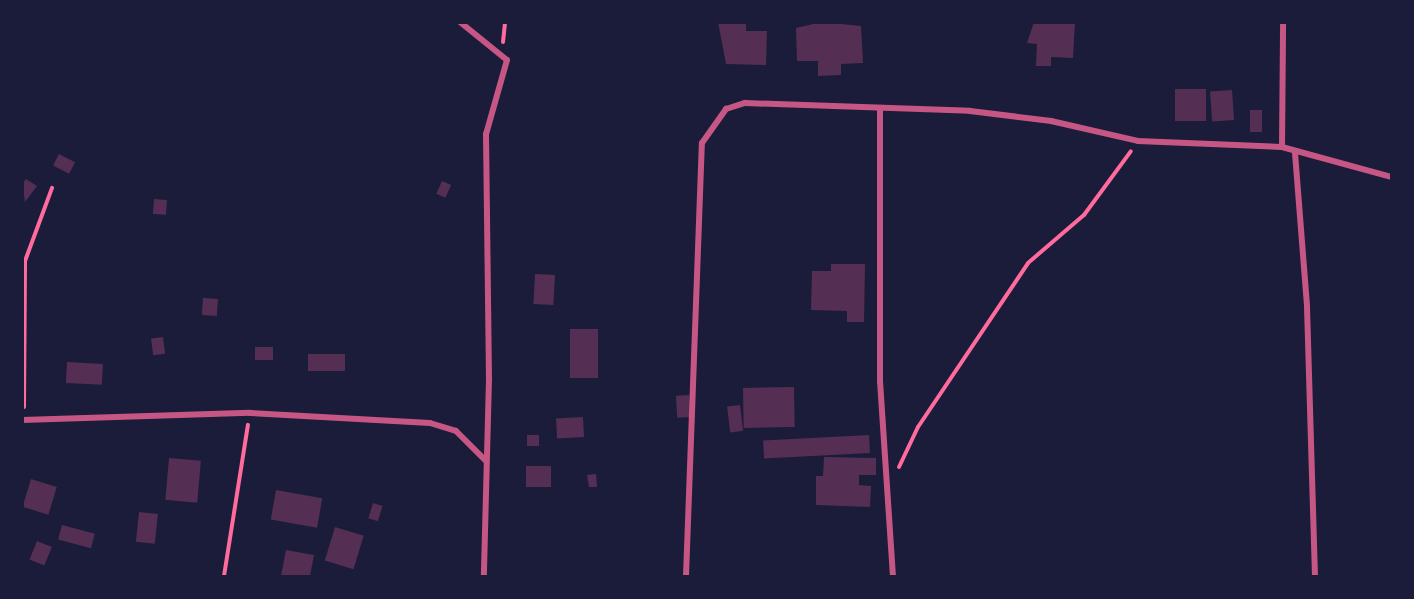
<!DOCTYPE html>
<style>
body{margin:0}
#map{position:relative;width:1414px;height:599px;overflow:hidden;background:#1b1b3a;font-family:Helvetica,sans-serif}
div>[style]{position:absolute}
.building>*{inset:0;background:#542f53;transform-origin:0 0}
.path>*{height:4px;margin:-2px;padding:0 2px;transform-origin:2px;border-radius:2px;background:#ff6b9d}
.minor>*{height:6px;margin:-3px;padding:0 3px;transform-origin:3px;border-radius:3px;background:#c65784}
span{translate:-50% -50%;white-space:nowrap;text-align:center;line-height:1.15;-webkit-text-stroke:5px #1b1b3a;paint-order:stroke}
.frame{position:absolute;inset:0;border:24px solid #1b1b3a;pointer-events:none}
</style>
<div id="map">
<div class="building">
<div style="clip-path:polygon(718px 22px,746px 22px,746px 31px,767px 31px,766px 65px,726px 64px)"></div>
<div style="clip-path:polygon(822px 22px,861px 26px,863px 63px,841px 64px,841px 75px,818px 76px,818px 61px,797px 61px,796px 28px)"></div>
<div style="clip-path:polygon(1034px 22px,1075px 22px,1073px 58px,1051px 57px,1051px 66px,1036px 66px,1037px 44px,1027px 43px)"></div>
<div style="left:1175px;top:89px;width:31px;height:32px"></div>
<div style="left:1232px;top:90px;width:30px;height:22px;rotate:86deg"></div>
<div style="left:1250px;top:110px;width:12px;height:22px"></div>
<div style="left:59px;top:154px;width:18px;height:13px;rotate:27deg"></div>
<div style="clip-path:polygon(26px 179px,37px 186px,25px 202px,22px 184px)"></div>
<div style="left:442px;top:181px;width:10px;height:14px;rotate:24deg"></div>
<div style="left:154px;top:199px;width:13px;height:15px;rotate:4deg"></div>
<div style="clip-path:polygon(831px 264px,865px 264px,864px 322px,847px 322px,847px 311px,811px 310px,812px 271px,831px 271px)"></div>
<div style="left:535px;top:274px;width:20px;height:30px;rotate:3deg"></div>
<div style="left:203px;top:298px;width:15px;height:17px;rotate:4deg"></div>
<div style="left:570px;top:329px;width:28px;height:49px"></div>
<div style="left:163px;top:337px;width:17px;height:12px;rotate:83deg"></div>
<div style="left:255px;top:347px;width:18px;height:13px"></div>
<div style="left:308px;top:354px;width:37px;height:17px"></div>
<div style="left:67px;top:362px;width:36px;height:21px;rotate:3deg"></div>
<div style="left:794px;top:387px;width:40px;height:51px;rotate:89deg"></div>
<div style="left:689px;top:395px;width:22px;height:13px;rotate:87deg"></div>
<div style="left:740px;top:405px;width:26px;height:13px;rotate:83deg"></div>
<div style="left:583px;top:417px;width:20px;height:27px;rotate:87deg"></div>
<div style="left:527px;top:435px;width:12px;height:11px"></div>
<div style="left:869px;top:435px;width:18px;height:106px;rotate:87deg"></div>
<div style="clip-path:polygon(824px 457px,876px 458px,876px 475px,859px 475px,859px 485px,871px 486px,870px 507px,816px 505px,816px 476px,823px 476px)"></div>
<div style="left:169px;top:458px;width:32px;height:42px;rotate:5deg"></div>
<div style="left:551px;top:466px;width:21px;height:25px;rotate:90deg"></div>
<div style="clip-path:polygon(596px 474px,597px 487px,589px 487px,587px 475px)"></div>
<div style="left:31px;top:479px;width:27px;height:29px;rotate:17deg"></div>
<div style="left:276px;top:490px;width:47px;height:30px;rotate:10deg"></div>
<div style="left:373px;top:503px;width:10px;height:16px;rotate:17deg"></div>
<div style="left:139px;top:512px;width:19px;height:30px;rotate:6deg"></div>
<div style="left:62px;top:525px;width:34px;height:15px;rotate:15deg"></div>
<div style="left:335px;top:527px;width:30px;height:35px;rotate:17deg"></div>
<div style="left:37px;top:541px;width:16px;height:20px;rotate:22deg"></div>
<div style="clip-path:polygon(286px 550px,314px 555px,310px 576px,281px 576px)"></div>
</div>
<div class="path">
<div style="left:503px;top:42px;width:20px;rotate:-84deg"></div>
<div style="left:24px;top:407px;width:146px;rotate:-89.6deg"></div>
<div style="left:25px;top:261px;width:78px;rotate:-69.7deg"></div>
<div style="left:899px;top:467px;width:44px;rotate:-64.6deg"></div>
<div style="left:918px;top:427px;width:197px;rotate:-56.1deg"></div>
<div style="left:1028px;top:263px;width:74px;rotate:-40.6deg"></div>
<div style="left:1084px;top:215px;width:79px;rotate:-53.7deg"></div>
<div style="left:224px;top:576px;width:153px;rotate:-81deg"></div>
</div>
<div class="minor">
<div style="left:460px;top:22px;width:60px;rotate:39deg"></div>
<div style="left:507px;top:60px;width:77px;rotate:105.8deg"></div>
<div style="left:486px;top:134px;width:245px;rotate:89.3deg"></div>
<div style="left:489px;top:379px;width:197px;rotate:91.5deg"></div>
<div style="left:880px;top:110px;width:271px;rotate:90deg"></div>
<div style="left:880px;top:381px;width:195px;rotate:86.2deg"></div>
<div style="left:1282px;top:147px;width:125px;rotate:-89.5deg"></div>
<div style="left:1295px;top:153px;width:154px;rotate:85.5deg"></div>
<div style="left:1307px;top:307px;width:269px;rotate:88.3deg"></div>
<div style="left:22px;top:420px;width:228px;rotate:-1.8deg"></div>
<div style="left:250px;top:413px;width:180px;rotate:3.2deg"></div>
<div style="left:430px;top:423px;width:27px;rotate:17deg"></div>
<div style="left:456px;top:431px;width:42px;rotate:45deg"></div>
<div style="left:686px;top:576px;width:433px;rotate:-87.9deg"></div>
<div style="left:702px;top:143px;width:42px;rotate:-54.8deg"></div>
<div style="left:726px;top:109px;width:20px;rotate:-18deg"></div>
<div style="left:745px;top:103px;width:225px;rotate:2deg"></div>
<div style="left:970px;top:111px;width:82px;rotate:7deg"></div>
<div style="left:1051px;top:121px;width:89px;rotate:12.9deg"></div>
<div style="left:1138px;top:141px;width:144px;rotate:2.4deg"></div>
<div style="left:1282px;top:147px;width:114px;rotate:15.3deg"></div>
</div>
<div class="frame"></div>
</div>
